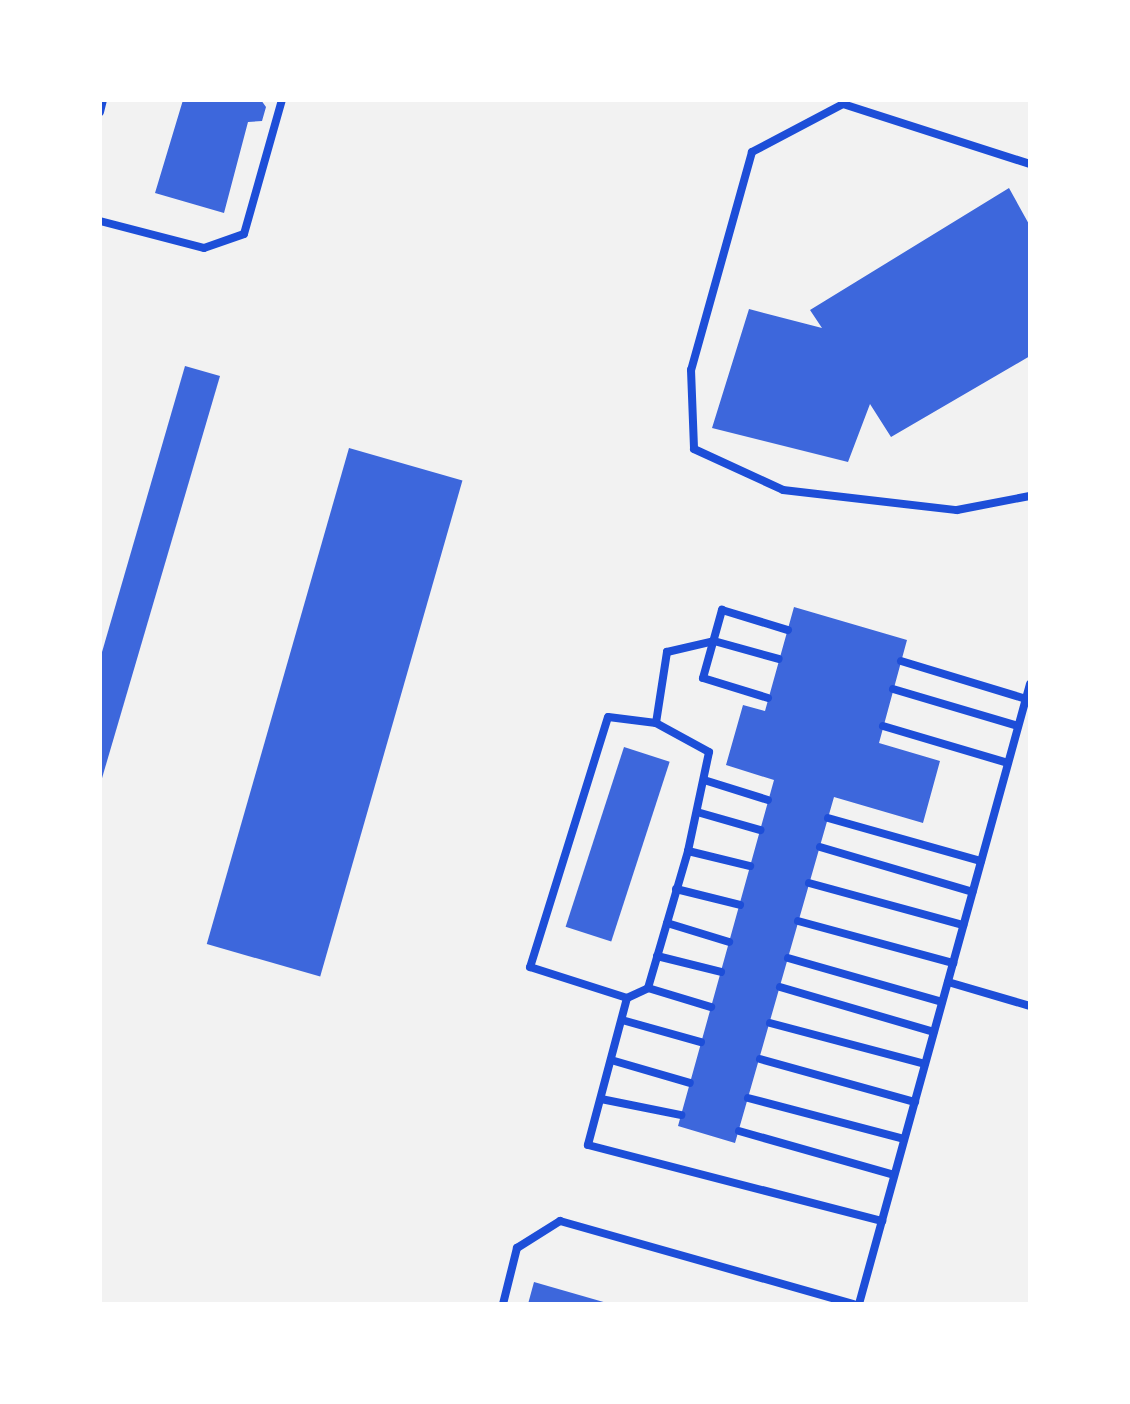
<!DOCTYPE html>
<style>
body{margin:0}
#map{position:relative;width:1130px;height:1404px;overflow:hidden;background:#f2f2f2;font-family:Manrope,sans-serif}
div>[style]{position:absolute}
.building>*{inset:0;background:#3d67dc;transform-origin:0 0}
.service>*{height:8px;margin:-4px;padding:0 4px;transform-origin:4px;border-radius:4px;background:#1d4ed8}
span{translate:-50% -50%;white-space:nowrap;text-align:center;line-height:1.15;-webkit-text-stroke:10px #fff;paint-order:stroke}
.frame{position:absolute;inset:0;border:102px solid #fff;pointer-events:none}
</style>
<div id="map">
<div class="building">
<div style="clip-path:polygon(183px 100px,261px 100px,266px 107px,262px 121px,248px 122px,224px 213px,155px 193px)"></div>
<div style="clip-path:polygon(1009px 188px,1030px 226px,1030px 356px,891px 437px,870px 404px,848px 462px,712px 428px,749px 309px,822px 328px,810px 310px)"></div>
<div style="clip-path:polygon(185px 366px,220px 376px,100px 785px,100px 659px)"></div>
<div style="left:349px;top:448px;width:118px;height:516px;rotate:16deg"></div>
<div style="clip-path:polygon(794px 607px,907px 640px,879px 743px,940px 761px,923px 823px,834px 797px,735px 1143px,678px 1126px,774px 780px,726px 765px,743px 705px,765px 711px)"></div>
<div style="left:624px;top:747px;width:48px;height:189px;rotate:18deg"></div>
<div style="clip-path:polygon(534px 1282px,607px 1303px,607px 1304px,528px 1304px)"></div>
</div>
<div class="service">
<div style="left:844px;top:100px;width:4px;rotate:104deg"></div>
<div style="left:843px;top:104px;width:196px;rotate:17.8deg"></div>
<div style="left:843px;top:104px;width:103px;rotate:152.2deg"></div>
<div style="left:752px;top:152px;width:226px;rotate:105.6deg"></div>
<div style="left:691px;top:370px;width:79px;rotate:87.8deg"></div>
<div style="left:694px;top:449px;width:98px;rotate:24.7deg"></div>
<div style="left:783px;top:490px;width:175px;rotate:6.6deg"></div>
<div style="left:957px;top:510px;width:74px;rotate:-10.9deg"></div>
<div style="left:100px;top:112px;width:12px;rotate:-76deg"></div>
<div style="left:100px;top:221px;width:107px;rotate:14.6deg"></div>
<div style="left:204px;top:248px;width:42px;rotate:-19.3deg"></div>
<div style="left:244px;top:234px;width:139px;rotate:-74.2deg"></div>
<div style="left:901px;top:661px;width:131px;rotate:16.9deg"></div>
<div style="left:893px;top:689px;width:130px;rotate:16.5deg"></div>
<div style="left:768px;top:698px;width:68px;rotate:-162.9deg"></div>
<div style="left:703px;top:678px;width:71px;rotate:-74.4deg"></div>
<div style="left:722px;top:610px;width:69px;rotate:16.9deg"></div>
<div style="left:656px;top:723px;width:72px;rotate:-81.2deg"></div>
<div style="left:667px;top:652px;width:48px;rotate:-13.2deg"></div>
<div style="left:714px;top:641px;width:67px;rotate:15.5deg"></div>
<div style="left:883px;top:726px;width:130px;rotate:16.5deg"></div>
<div style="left:704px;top:780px;width:67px;rotate:17.4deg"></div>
<div style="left:697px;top:812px;width:66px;rotate:15.9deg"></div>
<div style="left:828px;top:818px;width:159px;rotate:15.7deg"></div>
<div style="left:820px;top:847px;width:159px;rotate:16.4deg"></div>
<div style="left:688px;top:851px;width:64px;rotate:13.6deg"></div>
<div style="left:809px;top:883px;width:160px;rotate:15.3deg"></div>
<div style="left:676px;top:889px;width:66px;rotate:14deg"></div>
<div style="left:798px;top:921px;width:161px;rotate:15.2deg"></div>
<div style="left:667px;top:923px;width:65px;rotate:17deg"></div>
<div style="left:657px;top:956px;width:66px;rotate:14deg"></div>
<div style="left:788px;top:958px;width:160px;rotate:15.9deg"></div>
<div style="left:948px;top:982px;width:85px;rotate:16.3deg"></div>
<div style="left:780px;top:987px;width:160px;rotate:16.3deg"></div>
<div style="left:648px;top:988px;width:66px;rotate:16.8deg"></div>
<div style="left:627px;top:998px;width:23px;rotate:-25deg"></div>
<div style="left:648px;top:988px;width:143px;rotate:-73.7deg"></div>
<div style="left:688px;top:851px;width:101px;rotate:-78deg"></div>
<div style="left:709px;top:752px;width:60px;rotate:-151.3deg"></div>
<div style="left:656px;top:723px;width:48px;rotate:-172.9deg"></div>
<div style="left:608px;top:717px;width:262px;rotate:107.3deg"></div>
<div style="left:530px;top:967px;width:102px;rotate:17.7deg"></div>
<div style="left:627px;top:998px;width:152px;rotate:104.9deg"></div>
<div style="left:588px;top:1145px;width:304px;rotate:14.5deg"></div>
<div style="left:622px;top:1020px;width:82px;rotate:15.6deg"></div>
<div style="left:770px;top:1023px;width:160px;rotate:14.8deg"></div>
<div style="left:760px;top:1059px;width:161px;rotate:15.5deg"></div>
<div style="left:611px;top:1060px;width:82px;rotate:16.2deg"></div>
<div style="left:748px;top:1098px;width:161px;rotate:14.7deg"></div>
<div style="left:601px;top:1099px;width:82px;rotate:11.3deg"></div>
<div style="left:739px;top:1131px;width:161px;rotate:15.8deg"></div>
<div style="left:503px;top:1304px;width:58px;rotate:-76deg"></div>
<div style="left:517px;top:1248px;width:51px;rotate:-32.1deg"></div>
<div style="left:560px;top:1221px;width:305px;rotate:15.8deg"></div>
<div style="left:859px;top:1304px;width:643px;rotate:-74.58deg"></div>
</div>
<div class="frame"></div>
</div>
